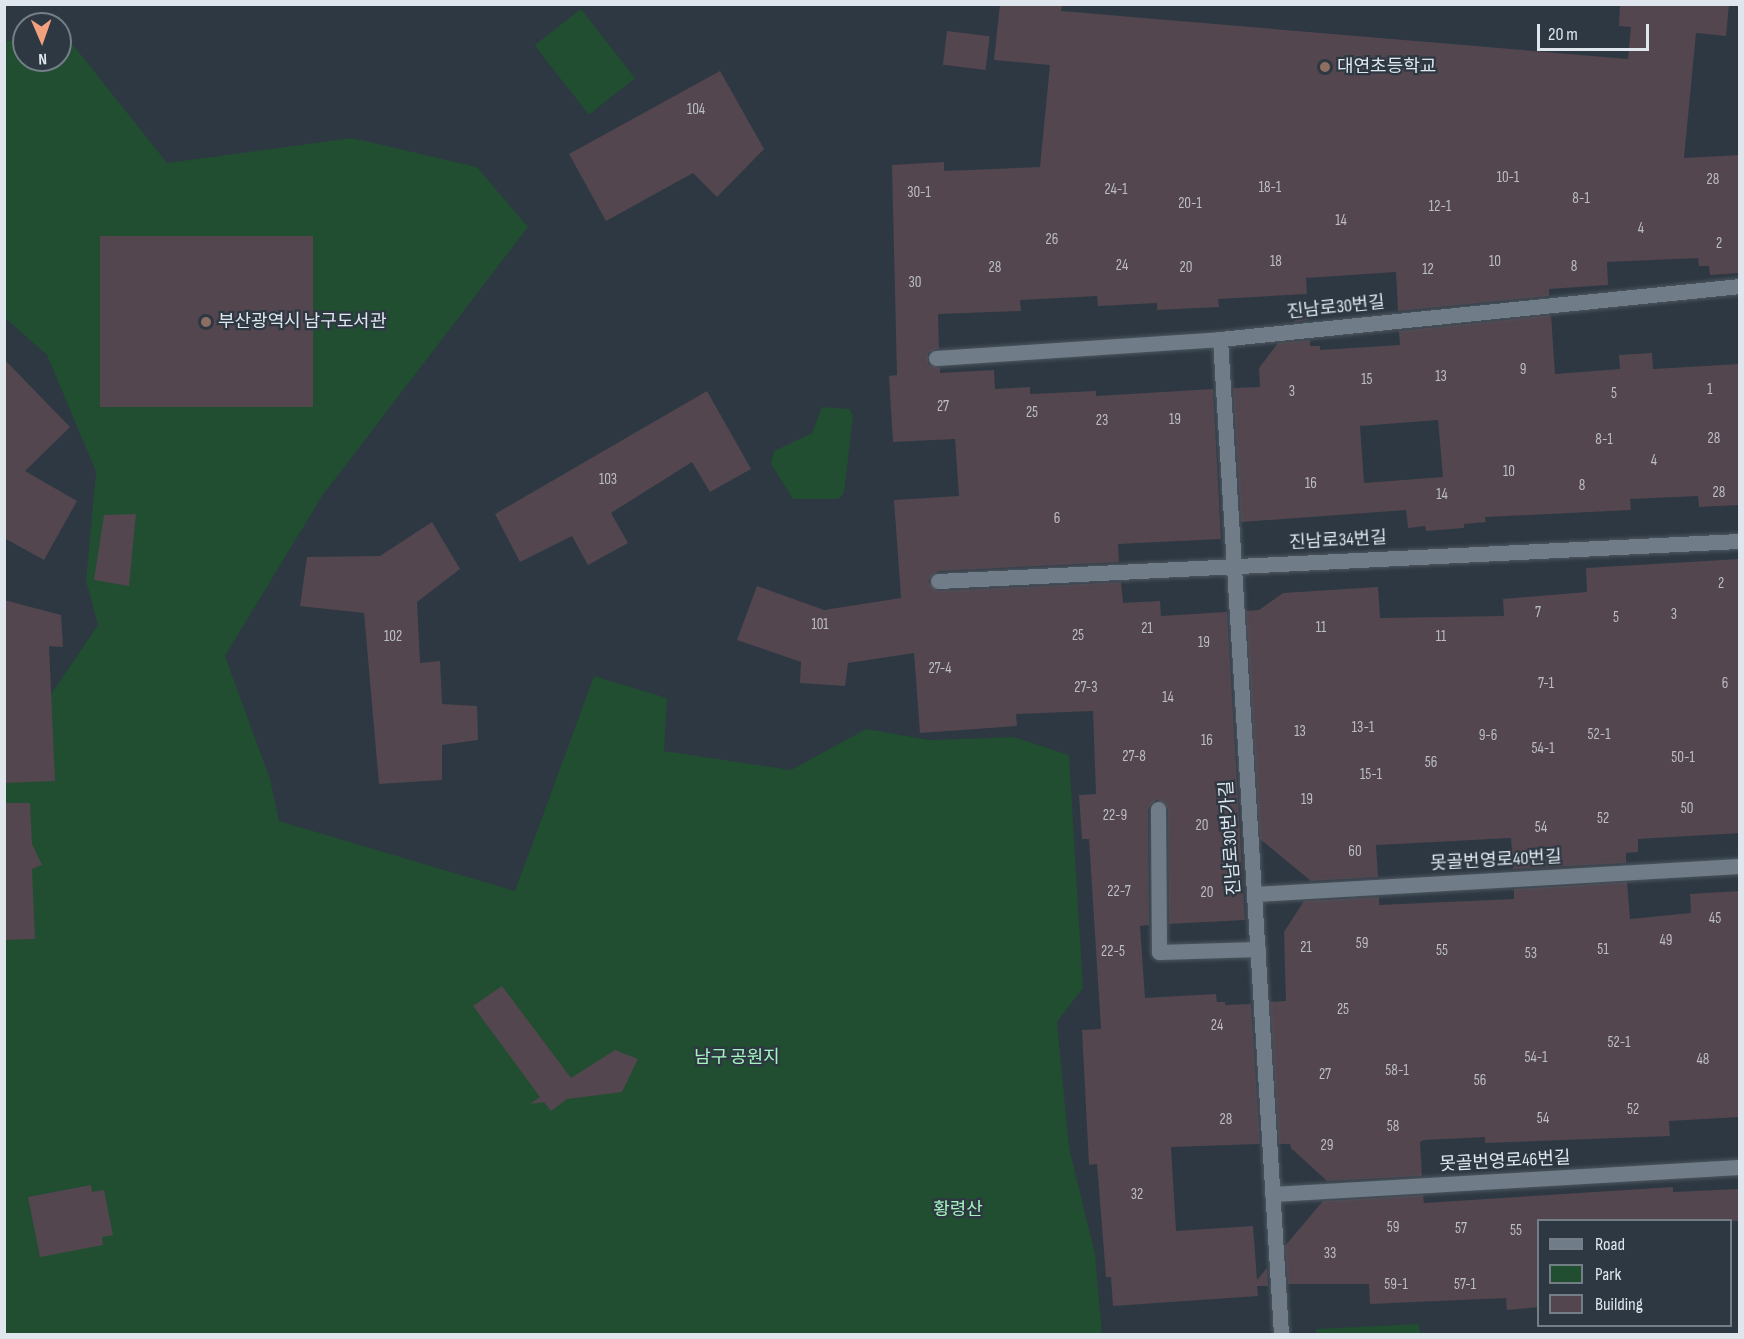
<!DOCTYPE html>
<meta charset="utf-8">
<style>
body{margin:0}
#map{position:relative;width:1744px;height:1339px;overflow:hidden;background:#2d3842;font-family:"Sofia Sans Condensed","Noto Sans KR",sans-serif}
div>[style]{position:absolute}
.green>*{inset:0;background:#214d31;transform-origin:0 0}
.building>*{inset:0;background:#53464f;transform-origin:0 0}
.roads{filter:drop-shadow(0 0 2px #4e5760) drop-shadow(0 0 2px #4e5760)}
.street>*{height:15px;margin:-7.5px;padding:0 7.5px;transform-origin:7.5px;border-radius:7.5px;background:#707d89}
.dots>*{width:16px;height:16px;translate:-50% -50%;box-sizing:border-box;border:3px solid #2d3842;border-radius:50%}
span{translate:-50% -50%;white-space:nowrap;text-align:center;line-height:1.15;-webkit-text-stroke:4.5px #2d3842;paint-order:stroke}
.number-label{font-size:15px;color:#bcbec6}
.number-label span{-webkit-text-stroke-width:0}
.poi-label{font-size:18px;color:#dfe6ed}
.left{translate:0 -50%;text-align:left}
.street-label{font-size:18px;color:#dfe6ed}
.park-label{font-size:18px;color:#a6f5bf}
.frame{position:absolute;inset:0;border:6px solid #dfe6ed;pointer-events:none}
.legend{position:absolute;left:1537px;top:1219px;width:195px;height:108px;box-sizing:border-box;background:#2d3842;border:2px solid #747e86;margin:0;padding:8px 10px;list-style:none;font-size:18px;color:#dfe6ed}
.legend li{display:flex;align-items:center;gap:12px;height:30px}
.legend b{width:30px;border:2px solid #747e86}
.north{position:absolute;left:12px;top:12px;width:60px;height:60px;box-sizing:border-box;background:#2d3842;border:2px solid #747e86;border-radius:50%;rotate:178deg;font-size:16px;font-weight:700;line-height:24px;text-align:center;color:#dfe6ed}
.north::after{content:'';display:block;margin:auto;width:21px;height:27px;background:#f2a17e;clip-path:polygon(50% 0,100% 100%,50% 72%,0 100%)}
.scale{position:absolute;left:1537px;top:24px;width:112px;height:27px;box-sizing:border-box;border:3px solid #dfe6ed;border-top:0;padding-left:8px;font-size:18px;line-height:21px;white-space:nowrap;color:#dfe6ed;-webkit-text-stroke:4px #2d3842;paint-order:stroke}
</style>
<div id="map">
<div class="green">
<div style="left:581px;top:9px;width:88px;height:59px;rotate:52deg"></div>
<div style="clip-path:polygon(60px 37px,67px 37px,167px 163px,352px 138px,477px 167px,528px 227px,322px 496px,225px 656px,270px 779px,279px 821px,515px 891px,594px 676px,667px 698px,664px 751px,791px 770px,866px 729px,929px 740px,1014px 737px,1069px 755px,1083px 988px,1057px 1022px,1069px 1147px,1095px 1254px,1102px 1334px,5px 1334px,5px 762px,98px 625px,86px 581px,96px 472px,47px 355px,5px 318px,4px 41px,24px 40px,24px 60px,60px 60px)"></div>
<div style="clip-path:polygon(822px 407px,850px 409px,853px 416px,844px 493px,838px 499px,793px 499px,771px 464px,774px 451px,812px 433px)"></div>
<div style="clip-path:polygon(1419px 1324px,1420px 1334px,1316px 1334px,1316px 1329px)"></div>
</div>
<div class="building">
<div style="clip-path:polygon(1000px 4px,1062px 4px,1061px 11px,1628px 59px,1631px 27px,1619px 26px,1620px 4px,1729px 4px,1726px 36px,1696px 33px,1684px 158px,1740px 155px,1740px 273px,1710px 275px,1709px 266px,1699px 266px,1698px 258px,1607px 262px,1608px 285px,1549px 289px,1549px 296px,1398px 311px,1396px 272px,1306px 278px,1307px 294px,1218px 299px,1219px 307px,1157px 310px,1157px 303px,1098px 306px,1097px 296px,1020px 300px,1021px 311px,938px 314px,939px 348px,928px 353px,928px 364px,940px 368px,940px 373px,994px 370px,995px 389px,1030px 387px,1030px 394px,1096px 391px,1096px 396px,1213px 389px,1221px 539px,1118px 544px,1119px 562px,938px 571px,928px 581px,938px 591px,1121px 582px,1123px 603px,1160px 601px,1161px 616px,1227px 612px,1245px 920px,1169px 924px,1168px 809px,1157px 799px,1148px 809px,1149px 925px,1140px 926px,1145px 998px,1216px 994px,1217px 1002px,1225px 1002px,1225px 1005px,1251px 1004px,1260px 1144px,1171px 1147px,1176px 1231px,1253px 1226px,1257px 1280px,1267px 1268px,1268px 1286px,1257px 1286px,1258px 1296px,1113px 1306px,1111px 1277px,1106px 1277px,1097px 1164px,1089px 1165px,1082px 1030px,1101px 1029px,1089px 839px,1082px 839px,1079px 795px,1096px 794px,1093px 711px,1016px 714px,1017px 726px,920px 733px,914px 653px,848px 663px,845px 686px,800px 683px,801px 662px,737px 640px,757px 586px,824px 610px,901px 598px,894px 500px,959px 496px,955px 439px,893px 442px,889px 376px,897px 375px,892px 165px,944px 162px,944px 171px,1040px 167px,1050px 65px,994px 60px)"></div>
<div style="left:947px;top:31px;width:43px;height:34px;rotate:7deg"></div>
<div style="clip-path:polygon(720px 71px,764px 149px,717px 197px,693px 173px,606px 221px,569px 154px)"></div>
<div style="left:100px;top:236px;width:213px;height:171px"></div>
<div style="clip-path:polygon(1307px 304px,1308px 320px,1294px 322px)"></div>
<div style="clip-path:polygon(evenodd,1551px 315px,1555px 374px,1620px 369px,1619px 355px,1652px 353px,1653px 369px,1740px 364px,1740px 505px,1699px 507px,1698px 496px,1630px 499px,1631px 510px,1485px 517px,1486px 522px,1464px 524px,1464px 528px,1426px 531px,1425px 526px,1408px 528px,1406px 510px,1241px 522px,1233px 388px,1260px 387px,1259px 368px,1278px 343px,1310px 340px,1310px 346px,1320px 346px,1320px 350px,1400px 345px,1399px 331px,1551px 315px,1438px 420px,1443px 477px,1364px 483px,1360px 426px,1438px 420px)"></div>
<div style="clip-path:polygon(4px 359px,70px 427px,25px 471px,77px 501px,44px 560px,4px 538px)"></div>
<div style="clip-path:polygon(707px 391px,751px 469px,710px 492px,692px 462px,611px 513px,628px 543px,588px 565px,572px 536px,520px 562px,495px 514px)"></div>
<div style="clip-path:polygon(136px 514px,129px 586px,94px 580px,104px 515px)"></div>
<div style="clip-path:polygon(432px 522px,460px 569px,417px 602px,420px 663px,440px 661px,442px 704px,477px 706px,478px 740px,442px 745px,442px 780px,379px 784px,364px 613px,300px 606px,307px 557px,380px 556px)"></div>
<div style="clip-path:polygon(1740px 559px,1740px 833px,1638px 839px,1638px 852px,1626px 853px,1626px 863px,1513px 869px,1511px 838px,1376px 845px,1378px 877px,1311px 881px,1260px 839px,1246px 611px,1259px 610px,1283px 593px,1378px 587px,1380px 618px,1504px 616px,1503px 599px,1587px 592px,1586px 568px)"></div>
<div style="clip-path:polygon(4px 600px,61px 615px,63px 647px,49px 646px,55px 781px,4px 783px)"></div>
<div style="clip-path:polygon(4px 803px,30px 803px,32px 844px,42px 865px,32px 869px,35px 939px,4px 940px)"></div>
<div style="clip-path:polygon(1627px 882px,1630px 919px,1691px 913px,1690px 894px,1740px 891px,1740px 1117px,1669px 1121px,1670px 1136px,1485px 1143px,1485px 1137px,1424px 1140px,1420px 1142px,1422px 1176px,1327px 1181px,1291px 1148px,1290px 1144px,1279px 1144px,1270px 1002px,1286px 1001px,1284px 932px,1304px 901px,1379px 897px,1379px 905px,1514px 899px,1514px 889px)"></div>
<div style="clip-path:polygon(502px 986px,571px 1078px,615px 1050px,638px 1059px,622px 1092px,567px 1099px,551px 1111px,544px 1102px,530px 1104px,540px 1097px,473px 1006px)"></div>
<div style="clip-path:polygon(91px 1185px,92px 1192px,104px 1190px,113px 1235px,102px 1237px,103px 1245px,40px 1257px,28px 1197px)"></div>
<div style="clip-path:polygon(1673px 1187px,1673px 1192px,1740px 1189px,1740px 1221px,1539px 1221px,1539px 1307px,1507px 1310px,1506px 1298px,1370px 1304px,1369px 1284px,1288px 1284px,1285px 1246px,1323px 1201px,1423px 1195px,1424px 1203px)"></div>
</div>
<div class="roads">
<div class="street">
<div style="left:1220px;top:339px;width:997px;rotate:86.49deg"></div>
<div style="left:936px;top:358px;width:285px;rotate:-3.8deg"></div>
<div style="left:1220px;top:339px;width:523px;rotate:-5.82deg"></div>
<div style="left:938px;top:581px;width:803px;rotate:-2.86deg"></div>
<div style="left:1158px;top:809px;width:143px;rotate:89.6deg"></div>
<div style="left:1159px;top:952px;width:99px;rotate:-1.7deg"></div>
<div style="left:1254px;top:894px;width:487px;rotate:-3.3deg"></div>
<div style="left:1272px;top:1194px;width:469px;rotate:-3.3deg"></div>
</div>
</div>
<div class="dots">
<div style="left:1325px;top:67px;background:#8d6e63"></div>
<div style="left:206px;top:322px;background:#8d6e63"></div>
</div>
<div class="number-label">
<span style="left:696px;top:110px">104</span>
<span style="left:1508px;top:178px">10-1</span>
<span style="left:1713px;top:180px">28</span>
<span style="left:1270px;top:188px">18-1</span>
<span style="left:1116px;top:190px">24-1</span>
<span style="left:919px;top:193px">30-1</span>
<span style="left:1581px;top:199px">8-1</span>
<span style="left:1190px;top:204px">20-1</span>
<span style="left:1440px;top:207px">12-1</span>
<span style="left:1341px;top:221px">14</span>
<span style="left:1641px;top:229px">4</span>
<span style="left:1052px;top:240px">26</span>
<span style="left:1719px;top:244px">2</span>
<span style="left:1276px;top:262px">18</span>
<span style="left:1495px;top:262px">10</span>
<span style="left:1122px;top:266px">24</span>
<span style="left:1574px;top:267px">8</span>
<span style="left:995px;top:268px">28</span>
<span style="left:1186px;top:268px">20</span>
<span style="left:1428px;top:270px">12</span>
<span style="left:915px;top:283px">30</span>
<span style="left:1523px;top:370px">9</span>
<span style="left:1441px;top:377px">13</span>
<span style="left:1367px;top:380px">15</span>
<span style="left:1710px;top:390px">1</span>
<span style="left:1292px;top:392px">3</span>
<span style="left:1614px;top:394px">5</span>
<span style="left:943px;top:407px">27</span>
<span style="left:1032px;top:413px">25</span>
<span style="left:1175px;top:420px">19</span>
<span style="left:1102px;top:421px">23</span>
<span style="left:1714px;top:439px">28</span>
<span style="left:1604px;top:440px">8-1</span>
<span style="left:1654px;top:461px">4</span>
<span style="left:1509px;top:472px">10</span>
<span style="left:608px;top:480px">103</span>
<span style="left:1311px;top:484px">16</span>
<span style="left:1582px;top:486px">8</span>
<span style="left:1719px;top:493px">28</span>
<span style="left:1442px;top:495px">14</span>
<span style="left:1057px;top:519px">6</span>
<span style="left:1721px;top:584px">2</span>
<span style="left:1538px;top:613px">7</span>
<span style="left:1674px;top:615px">3</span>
<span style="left:1616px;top:618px">5</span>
<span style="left:820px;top:625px">101</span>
<span style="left:1321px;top:628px">11</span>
<span style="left:1147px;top:629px">21</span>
<span style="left:1078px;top:636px">25</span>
<span style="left:393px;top:637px">102</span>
<span style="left:1441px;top:637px">11</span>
<span style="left:1204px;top:643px">19</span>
<span style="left:940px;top:669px">27-4</span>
<span style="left:1546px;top:684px">7-1</span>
<span style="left:1725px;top:684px">6</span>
<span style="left:1086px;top:688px">27-3</span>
<span style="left:1168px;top:698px">14</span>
<span style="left:1363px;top:728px">13-1</span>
<span style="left:1300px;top:732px">13</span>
<span style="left:1599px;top:735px">52-1</span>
<span style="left:1488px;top:736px">9-6</span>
<span style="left:1207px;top:741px">16</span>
<span style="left:1543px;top:749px">54-1</span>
<span style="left:1134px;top:757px">27-8</span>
<span style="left:1683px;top:758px">50-1</span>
<span style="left:1431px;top:763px">56</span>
<span style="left:1371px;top:775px">15-1</span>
<span style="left:1307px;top:800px">19</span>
<span style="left:1687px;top:809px">50</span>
<span style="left:1115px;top:816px">22-9</span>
<span style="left:1603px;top:819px">52</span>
<span style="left:1202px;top:826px">20</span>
<span style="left:1541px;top:828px">54</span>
<span style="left:1355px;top:852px">60</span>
<span style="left:1119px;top:892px">22-7</span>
<span style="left:1207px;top:893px">20</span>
<span style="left:1715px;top:919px">45</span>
<span style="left:1666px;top:941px">49</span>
<span style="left:1362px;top:944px">59</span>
<span style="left:1306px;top:948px">21</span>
<span style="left:1603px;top:950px">51</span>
<span style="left:1442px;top:951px">55</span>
<span style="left:1113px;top:952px">22-5</span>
<span style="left:1531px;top:954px">53</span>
<span style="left:1343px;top:1010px">25</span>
<span style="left:1217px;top:1026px">24</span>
<span style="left:1619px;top:1043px">52-1</span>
<span style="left:1536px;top:1058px">54-1</span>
<span style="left:1703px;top:1060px">48</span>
<span style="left:1397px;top:1071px">58-1</span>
<span style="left:1325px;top:1075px">27</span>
<span style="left:1480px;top:1081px">56</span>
<span style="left:1633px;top:1110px">52</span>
<span style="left:1543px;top:1119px">54</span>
<span style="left:1226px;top:1120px">28</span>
<span style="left:1393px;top:1127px">58</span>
<span style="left:1327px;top:1146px">29</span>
<span style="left:1137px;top:1195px">32</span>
<span style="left:1393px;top:1228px">59</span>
<span style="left:1461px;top:1229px">57</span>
<span style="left:1516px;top:1231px">55</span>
<span style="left:1330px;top:1254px">33</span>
<span style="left:1396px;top:1285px">59-1</span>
<span style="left:1465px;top:1285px">57-1</span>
</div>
<div class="poi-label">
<span class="left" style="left:1337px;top:67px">대연초등학교</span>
<span class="left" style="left:218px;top:322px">부산광역시 남구도서관</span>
</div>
<div class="street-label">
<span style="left:1336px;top:308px;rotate:-6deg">진남로30번길</span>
<span style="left:1338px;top:541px;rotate:-3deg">진남로34번길</span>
<span style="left:1231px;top:838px;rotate:-94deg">진남로30번가길</span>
<span style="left:1496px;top:861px;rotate:-3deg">못골번영로40번길</span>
<span style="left:1505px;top:1162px;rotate:-3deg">못골번영로46번길</span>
</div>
<div class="park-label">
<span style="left:737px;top:1058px">남구 공원지</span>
<span style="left:958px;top:1210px">황령산</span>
</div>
<div class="frame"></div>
<ul class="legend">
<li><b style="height:8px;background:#707d89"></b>Road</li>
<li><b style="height:16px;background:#214d31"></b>Park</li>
<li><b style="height:16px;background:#53464f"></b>Building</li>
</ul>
<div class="north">N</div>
<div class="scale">20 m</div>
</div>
